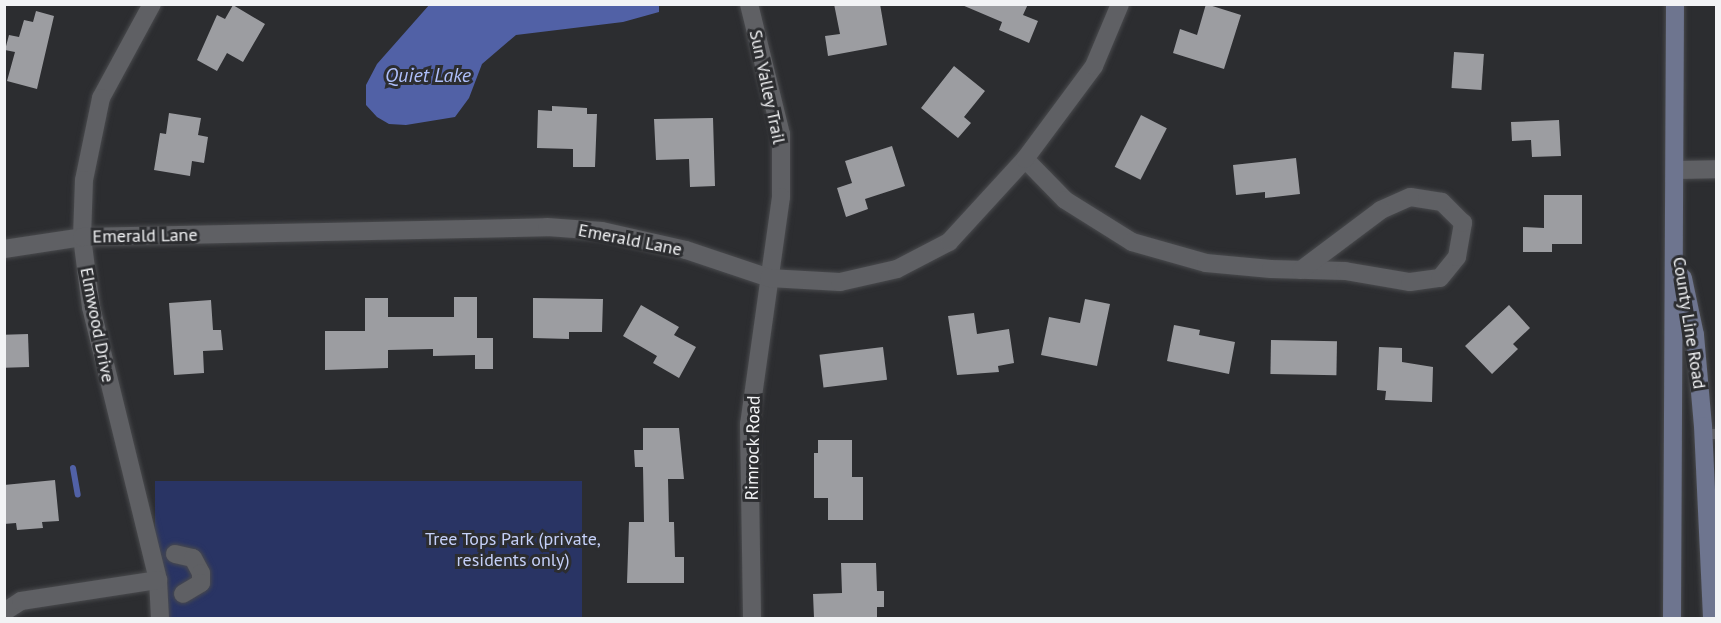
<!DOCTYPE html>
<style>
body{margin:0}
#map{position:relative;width:1721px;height:623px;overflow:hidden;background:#2c2d30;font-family:"PT Sans",sans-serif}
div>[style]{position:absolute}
.green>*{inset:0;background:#293464;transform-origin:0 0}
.water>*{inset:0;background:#5161a6}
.stream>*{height:6px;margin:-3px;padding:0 3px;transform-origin:3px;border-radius:3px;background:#5161a6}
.building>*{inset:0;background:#9c9da1;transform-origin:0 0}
.roads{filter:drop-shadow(0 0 2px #494a4d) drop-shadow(0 0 2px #494a4d)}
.service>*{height:10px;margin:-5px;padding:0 5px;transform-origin:5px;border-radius:5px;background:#5f6064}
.minor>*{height:18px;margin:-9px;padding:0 9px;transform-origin:9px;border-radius:9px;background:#5f6064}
.secondary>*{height:18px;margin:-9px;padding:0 9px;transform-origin:9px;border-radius:9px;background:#6e758f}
span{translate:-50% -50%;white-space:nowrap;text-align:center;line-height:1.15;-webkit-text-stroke:6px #2c2d30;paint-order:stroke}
.street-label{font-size:18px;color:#f2f3f5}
.park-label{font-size:18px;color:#c5d0f8}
.water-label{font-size:20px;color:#afbffa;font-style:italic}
.frame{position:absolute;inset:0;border:6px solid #f2f3f5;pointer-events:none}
</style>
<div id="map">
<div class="green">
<div style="left:582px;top:481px;width:137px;height:427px;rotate:90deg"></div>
</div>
<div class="water">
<div style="clip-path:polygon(430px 4px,659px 4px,659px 12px,623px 22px,516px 35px,482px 64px,469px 98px,455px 117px,406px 125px,389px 124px,377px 117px,366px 105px,366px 85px,377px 64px)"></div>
</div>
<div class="stream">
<div style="left:73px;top:468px;width:27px;rotate:80deg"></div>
</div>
<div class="building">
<div style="clip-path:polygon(834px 4px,880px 4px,887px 45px,828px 56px,825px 36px,840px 34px)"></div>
<div style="clip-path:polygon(1028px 4px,1023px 15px,1038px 21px,1029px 43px,999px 30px,1002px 22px,962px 5px)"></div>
<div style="clip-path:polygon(1206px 4px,1241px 15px,1224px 69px,1173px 53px,1180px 29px,1197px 35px)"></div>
<div style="clip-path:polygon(233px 5px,265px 24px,243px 62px,227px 53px,217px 71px,197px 60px,217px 15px,225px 19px)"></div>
<div style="clip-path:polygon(36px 11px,54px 16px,37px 89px,7px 81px,15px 52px,5px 50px,9px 35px,19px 37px,24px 20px,33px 22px)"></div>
<div style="left:1454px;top:52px;width:30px;height:36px;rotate:4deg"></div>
<div style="clip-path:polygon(954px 66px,985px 91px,964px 117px,971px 123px,958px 138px,921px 108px)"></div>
<div style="clip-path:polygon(552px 106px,587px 108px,587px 114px,597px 114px,595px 167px,573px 167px,573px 149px,537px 148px,538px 110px,552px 111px)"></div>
<div style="clip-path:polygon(169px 113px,201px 118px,198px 135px,208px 137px,204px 163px,192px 161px,190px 176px,154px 170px,160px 133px,166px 134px)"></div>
<div style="left:1141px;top:115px;width:29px;height:58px;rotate:27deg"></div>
<div style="clip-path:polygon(713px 118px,715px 186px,690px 187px,689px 159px,656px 160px,654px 119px)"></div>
<div style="clip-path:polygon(1559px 120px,1561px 156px,1532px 157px,1531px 140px,1512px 141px,1511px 122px)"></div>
<div style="clip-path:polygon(892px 146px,905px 186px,865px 199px,868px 209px,846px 217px,837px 188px,852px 183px,845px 161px)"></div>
<div style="clip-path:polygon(1296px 158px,1300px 194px,1265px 198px,1265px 192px,1236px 195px,1233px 165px)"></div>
<div style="clip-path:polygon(1544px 195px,1582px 195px,1582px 244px,1552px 244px,1552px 252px,1523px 252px,1523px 227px,1544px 228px)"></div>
<div style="clip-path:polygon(454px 297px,477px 297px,477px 338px,493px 338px,493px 369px,475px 369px,475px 355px,433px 356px,433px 349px,388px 350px,388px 368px,325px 370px,325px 331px,365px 331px,365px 298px,388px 298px,388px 317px,454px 317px)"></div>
<div style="clip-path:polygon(533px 298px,603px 299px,602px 332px,569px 332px,569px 339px,533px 338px)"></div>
<div style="clip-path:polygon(1085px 299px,1110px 304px,1097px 366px,1041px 355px,1049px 317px,1080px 323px)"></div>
<div style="clip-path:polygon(211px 300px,213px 330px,221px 330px,223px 350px,203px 351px,204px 373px,174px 375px,169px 303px)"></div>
<div style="clip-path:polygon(641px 305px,679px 327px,674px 335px,696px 347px,679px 378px,653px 363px,657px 356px,623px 336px)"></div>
<div style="clip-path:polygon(1509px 305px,1530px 328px,1513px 344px,1518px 349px,1492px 374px,1465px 346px)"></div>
<div style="clip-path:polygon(974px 313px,977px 334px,1009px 329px,1014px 363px,998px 366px,999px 372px,957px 375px,948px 316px)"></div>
<div style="clip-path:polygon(1174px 325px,1200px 330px,1199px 335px,1235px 342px,1229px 374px,1167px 361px)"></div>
<div style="left:28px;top:334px;width:33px;height:24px;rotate:88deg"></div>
<div style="left:1271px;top:340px;width:66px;height:34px;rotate:1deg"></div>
<div style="left:883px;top:347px;width:33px;height:64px;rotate:83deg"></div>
<div style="clip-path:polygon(1379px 347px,1402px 348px,1402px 362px,1433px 367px,1432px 402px,1385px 400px,1386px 391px,1377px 390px)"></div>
<div style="clip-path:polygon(643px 428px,679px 428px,684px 479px,668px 479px,669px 522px,674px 522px,675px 557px,684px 557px,684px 583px,627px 583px,629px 522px,644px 522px,643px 467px,635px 467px,634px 450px,643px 450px)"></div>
<div style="clip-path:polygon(818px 440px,852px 440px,852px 477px,863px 477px,863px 520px,828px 520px,828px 498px,814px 498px,814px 453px,818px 453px)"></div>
<div style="clip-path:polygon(55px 480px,59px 521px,42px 522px,43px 528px,17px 530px,16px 523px,4px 524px,4px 485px)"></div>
<div style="clip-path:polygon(841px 563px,876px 563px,877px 591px,884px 591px,884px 607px,877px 607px,877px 618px,814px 618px,813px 594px,842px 593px)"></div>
</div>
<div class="roads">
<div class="service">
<div style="left:1704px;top:434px;width:12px"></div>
</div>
<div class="minor">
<div style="left:152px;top:4px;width:107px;rotate:118.5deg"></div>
<div style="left:101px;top:98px;width:84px;rotate:101.7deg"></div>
<div style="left:84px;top:180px;width:57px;rotate:92deg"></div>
<div style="left:82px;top:237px;width:71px;rotate:82.7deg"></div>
<div style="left:91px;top:307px;width:281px;rotate:76.2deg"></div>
<div style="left:158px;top:580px;width:38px;rotate:87deg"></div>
<div style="left:749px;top:4px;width:134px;rotate:76.2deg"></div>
<div style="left:781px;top:134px;width:63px;rotate:90deg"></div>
<div style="left:781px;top:197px;width:229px;rotate:98deg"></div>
<div style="left:749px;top:424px;width:194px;rotate:89.1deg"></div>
<div style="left:1025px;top:159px;width:57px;rotate:45.7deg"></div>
<div style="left:1065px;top:200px;width:79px;rotate:32.1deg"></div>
<div style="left:1132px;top:242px;width:77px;rotate:15.8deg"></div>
<div style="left:1206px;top:263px;width:65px;rotate:5.3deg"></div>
<div style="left:1271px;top:269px;width:74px;rotate:1.5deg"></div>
<div style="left:1345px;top:271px;width:66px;rotate:9.6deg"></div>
<div style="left:1410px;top:282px;width:30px;rotate:-8deg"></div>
<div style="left:1440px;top:278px;width:27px;rotate:-51deg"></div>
<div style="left:1457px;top:257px;width:35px;rotate:-80deg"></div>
<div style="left:1463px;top:223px;width:30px;rotate:-135deg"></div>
<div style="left:1442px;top:202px;width:32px;rotate:-171deg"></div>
<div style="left:1410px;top:197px;width:32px;rotate:156deg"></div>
<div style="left:1381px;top:210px;width:100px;rotate:143.1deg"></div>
<div style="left:1677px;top:170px;width:39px;rotate:-1deg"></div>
<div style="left:4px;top:249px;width:79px;rotate:-8.7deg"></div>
<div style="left:82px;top:237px;width:465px;rotate:-1.2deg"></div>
<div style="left:547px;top:227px;width:55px;rotate:4.2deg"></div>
<div style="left:602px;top:231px;width:86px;rotate:12.7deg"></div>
<div style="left:686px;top:250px;width:88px;rotate:18.6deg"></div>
<div style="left:769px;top:278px;width:71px;rotate:3.2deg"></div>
<div style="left:840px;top:282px;width:58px;rotate:-12.8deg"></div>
<div style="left:897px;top:269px;width:59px;rotate:-27.4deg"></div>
<div style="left:949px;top:242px;width:113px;rotate:-47.5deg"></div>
<div style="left:1025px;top:159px;width:116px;rotate:-53.4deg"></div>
<div style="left:1094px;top:66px;width:67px;rotate:-67.2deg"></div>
<div style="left:175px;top:554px;width:18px;rotate:13deg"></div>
<div style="left:193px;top:558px;width:17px;rotate:62deg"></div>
<div style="left:201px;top:573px;width:10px;rotate:90deg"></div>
<div style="left:201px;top:583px;width:21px;rotate:149deg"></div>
<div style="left:4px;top:612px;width:20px;rotate:-33deg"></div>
<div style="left:21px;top:601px;width:139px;rotate:-8.7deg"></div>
</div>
<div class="secondary">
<div style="left:1683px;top:278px;width:58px;rotate:78.1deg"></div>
<div style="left:1695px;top:335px;width:91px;rotate:85deg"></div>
<div style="left:1703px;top:426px;width:192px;rotate:87.3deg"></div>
<div style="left:1672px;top:618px;width:614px;rotate:-89.72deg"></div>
</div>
</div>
<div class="street-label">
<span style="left:767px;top:87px;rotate:78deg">Sun Valley Trail</span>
<span style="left:145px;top:236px;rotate:-1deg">Emerald Lane</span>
<span style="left:630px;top:240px;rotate:11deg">Emerald Lane</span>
<span style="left:1689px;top:323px;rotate:81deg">County Line Road</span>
<span style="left:97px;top:325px;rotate:79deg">Elmwood Drive</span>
<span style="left:753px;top:448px;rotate:-89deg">Rimrock Road</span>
</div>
<div class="park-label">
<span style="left:513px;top:550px">Tree Tops Park (private,<br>residents only)</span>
</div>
<div class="water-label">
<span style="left:428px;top:75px">Quiet Lake</span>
</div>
<div class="frame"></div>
</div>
